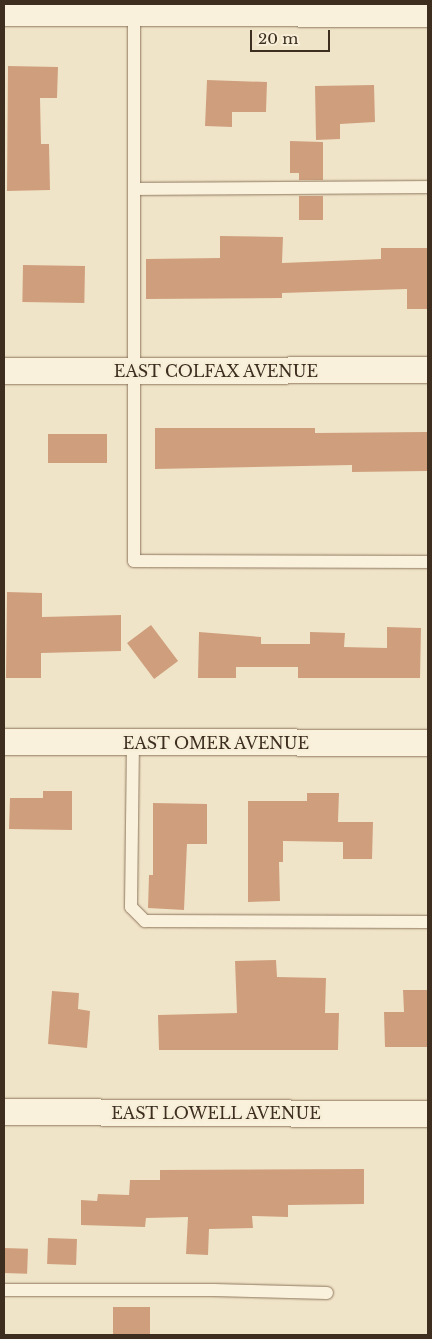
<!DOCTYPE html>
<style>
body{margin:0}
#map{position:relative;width:432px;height:1339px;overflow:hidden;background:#f0e4c8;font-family:"Libre Baskerville",serif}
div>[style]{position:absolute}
.building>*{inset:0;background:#cf9f7d;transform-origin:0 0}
.roads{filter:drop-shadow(0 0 1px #8d765c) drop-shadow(0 0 1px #8d765c)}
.service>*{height:12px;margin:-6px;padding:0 6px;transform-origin:6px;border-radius:6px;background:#faf1dc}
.minor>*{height:26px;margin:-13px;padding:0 13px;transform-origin:13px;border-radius:13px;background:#faf1dc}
span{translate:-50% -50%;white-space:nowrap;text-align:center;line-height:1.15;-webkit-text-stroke:4.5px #f7eed8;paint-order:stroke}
.street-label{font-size:16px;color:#3d2e20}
.frame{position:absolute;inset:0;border:5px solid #3d2e20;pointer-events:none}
.scale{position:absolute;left:250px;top:30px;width:80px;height:22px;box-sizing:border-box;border:2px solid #3d2e20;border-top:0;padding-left:6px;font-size:15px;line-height:18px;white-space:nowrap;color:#3d2e20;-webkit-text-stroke:4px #f7eed8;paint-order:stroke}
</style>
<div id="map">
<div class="building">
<div style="clip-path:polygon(8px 66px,58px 67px,57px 98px,40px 98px,41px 144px,49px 144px,50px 190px,7px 191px)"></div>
<div style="clip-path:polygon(207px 80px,267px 82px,266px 112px,232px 112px,232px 127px,205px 126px)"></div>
<div style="clip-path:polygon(374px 85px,375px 122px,340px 124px,340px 139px,316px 140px,315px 86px)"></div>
<div style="clip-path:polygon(290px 141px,323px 142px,323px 180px,299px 180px,299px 173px,290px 173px)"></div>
<div style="left:299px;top:196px;width:24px;height:24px"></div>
<div style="clip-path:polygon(220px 236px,283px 237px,282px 263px,381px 259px,381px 248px,428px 248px,428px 309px,407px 309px,407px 289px,282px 293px,282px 298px,146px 299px,146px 259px,220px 258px)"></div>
<div style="left:23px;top:265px;width:62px;height:37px;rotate:1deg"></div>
<div style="clip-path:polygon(155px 428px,315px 428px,315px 433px,427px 432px,427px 471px,352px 472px,352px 465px,155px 469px)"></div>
<div style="left:107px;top:434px;width:29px;height:59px;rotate:90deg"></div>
<div style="clip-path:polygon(7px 592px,42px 593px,42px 617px,121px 615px,121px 651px,41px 653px,41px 678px,6px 678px)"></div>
<div style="left:151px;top:625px;width:45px;height:30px;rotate:53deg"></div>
<div style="clip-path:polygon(387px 627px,421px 628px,420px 678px,298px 678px,298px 667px,236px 667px,236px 678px,198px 678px,199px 632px,261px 637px,261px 644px,310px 644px,310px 632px,345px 633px,344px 647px,387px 648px)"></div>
<div style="clip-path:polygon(43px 791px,72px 791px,72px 830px,9px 829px,10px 798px,43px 798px)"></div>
<div style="clip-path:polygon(307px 793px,339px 793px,338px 822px,373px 822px,372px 859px,343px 859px,343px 842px,283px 841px,283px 862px,279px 862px,280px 901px,248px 902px,248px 801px,307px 801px)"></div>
<div style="clip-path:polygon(153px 803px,207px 804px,207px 844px,187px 844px,184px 910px,148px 908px,149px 875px,153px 875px)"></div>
<div style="clip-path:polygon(276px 960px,277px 977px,326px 978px,325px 1013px,339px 1013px,338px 1050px,159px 1050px,158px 1015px,237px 1013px,235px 961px)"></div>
<div style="clip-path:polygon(403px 990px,428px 990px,428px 1047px,385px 1047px,384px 1012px,404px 1012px)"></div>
<div style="clip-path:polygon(52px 991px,79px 993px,78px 1009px,90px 1011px,87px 1048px,48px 1044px)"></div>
<div style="clip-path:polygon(364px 1169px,364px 1204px,288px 1205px,288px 1217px,252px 1216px,253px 1228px,209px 1229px,208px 1255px,186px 1254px,188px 1217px,146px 1218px,145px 1227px,81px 1225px,81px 1200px,97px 1201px,98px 1194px,129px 1195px,130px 1180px,160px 1180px,160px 1170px)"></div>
<div style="left:48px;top:1238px;width:29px;height:26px;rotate:2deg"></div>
<div style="left:4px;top:1248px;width:24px;height:25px;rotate:2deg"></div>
<div style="left:150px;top:1307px;width:28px;height:37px;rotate:90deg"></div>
</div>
<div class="roads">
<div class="service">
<div style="left:134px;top:10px;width:551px;rotate:90deg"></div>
<div style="left:134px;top:561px;width:294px;rotate:0.2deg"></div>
<div style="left:135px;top:189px;width:293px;rotate:-0.4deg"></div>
<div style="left:133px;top:742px;width:165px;rotate:90.7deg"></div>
<div style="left:131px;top:907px;width:20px;rotate:45deg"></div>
<div style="left:145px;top:921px;width:283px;rotate:0.2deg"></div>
<div style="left:4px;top:1290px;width:210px"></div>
<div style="left:214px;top:1290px;width:113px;rotate:1.5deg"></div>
</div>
<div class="minor">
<div style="left:4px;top:13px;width:424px;rotate:0.1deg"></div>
<div style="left:4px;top:371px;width:424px;rotate:-0.1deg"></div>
<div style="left:4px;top:742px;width:424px;rotate:0.1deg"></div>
<div style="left:4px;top:1112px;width:424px;rotate:0.3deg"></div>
</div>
</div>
<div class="street-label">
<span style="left:216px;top:371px">EAST COLFAX AVENUE</span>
<span style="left:216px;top:743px">EAST OMER AVENUE</span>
<span style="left:216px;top:1113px">EAST LOWELL AVENUE</span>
</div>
<div class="frame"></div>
<div class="scale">20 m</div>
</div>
